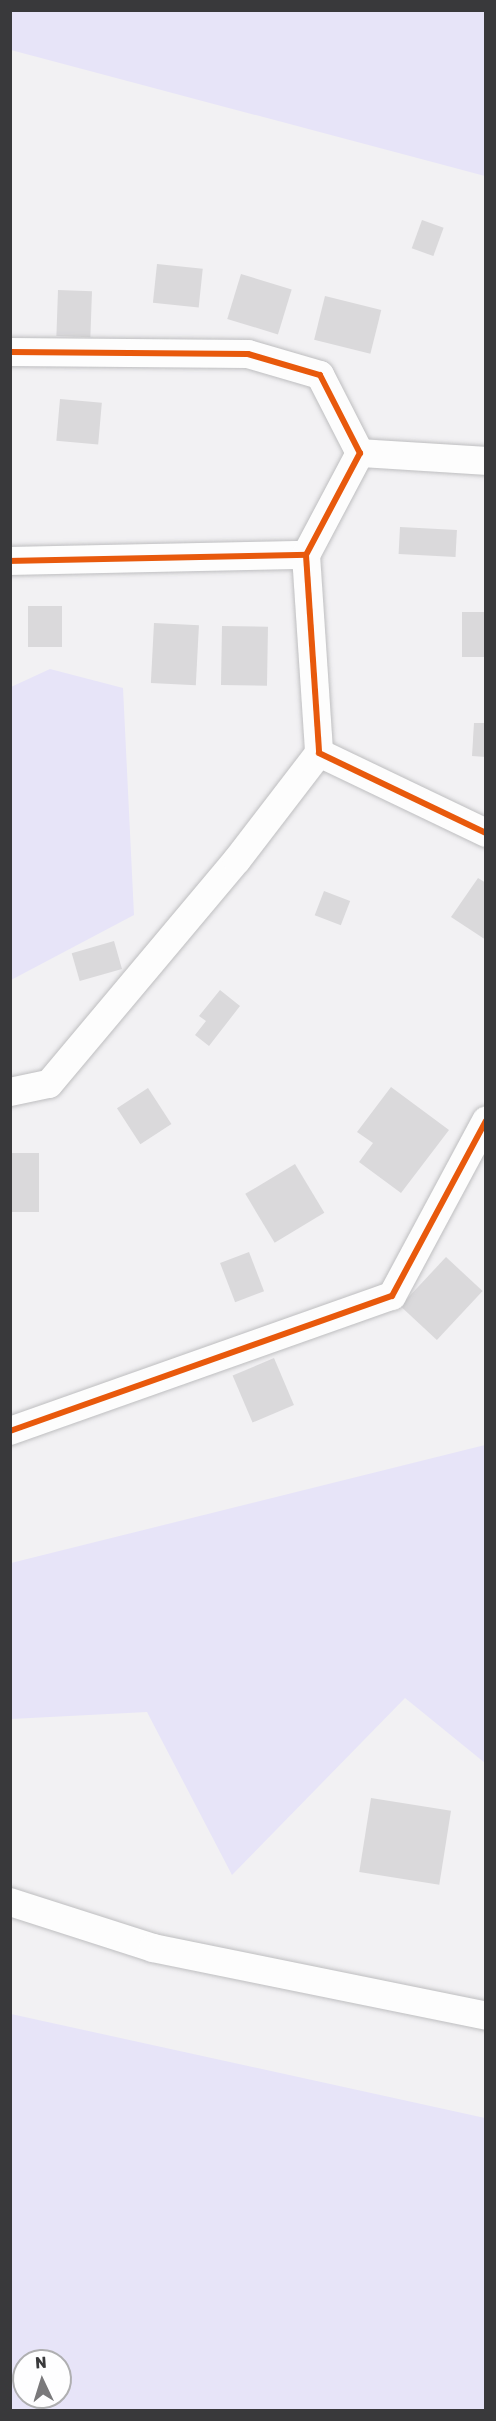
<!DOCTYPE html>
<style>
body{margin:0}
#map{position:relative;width:496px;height:2421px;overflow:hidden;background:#f2f1f3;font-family:Rubik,sans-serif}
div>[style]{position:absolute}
.green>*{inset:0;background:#e7e4f8}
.building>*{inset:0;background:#dad9db;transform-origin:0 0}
.roads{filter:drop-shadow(0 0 2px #bebec0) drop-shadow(0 0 2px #bebec0)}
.minor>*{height:28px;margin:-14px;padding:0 14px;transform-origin:14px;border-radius:14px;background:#fdfdfd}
.cycleway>*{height:6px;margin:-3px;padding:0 3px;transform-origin:3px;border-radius:3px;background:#e8590c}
span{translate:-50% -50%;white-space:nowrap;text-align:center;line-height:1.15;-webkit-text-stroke:4.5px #fefeff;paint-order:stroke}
.frame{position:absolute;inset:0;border:12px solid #39393b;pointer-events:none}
.north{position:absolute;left:12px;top:2349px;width:60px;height:60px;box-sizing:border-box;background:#fefeff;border:2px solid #afafb1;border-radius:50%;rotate:356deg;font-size:16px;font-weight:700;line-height:24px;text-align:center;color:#39393b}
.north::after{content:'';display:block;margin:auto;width:21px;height:27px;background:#7a797b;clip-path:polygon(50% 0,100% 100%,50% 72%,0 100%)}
</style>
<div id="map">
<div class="green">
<div style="clip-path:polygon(10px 11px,485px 11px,485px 176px,11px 50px)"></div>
<div style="clip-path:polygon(50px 669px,123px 688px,134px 915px,11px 980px,11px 687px)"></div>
<div style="clip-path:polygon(485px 1445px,485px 1763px,405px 1698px,232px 1875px,147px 1712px,11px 1719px,11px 1563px)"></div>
<div style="clip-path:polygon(evenodd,11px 2014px,485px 2118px,485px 2410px,11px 2410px,11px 2014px,24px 2361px,60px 2361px,60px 2397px,24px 2397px,24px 2361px)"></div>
</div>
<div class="building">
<div style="left:422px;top:220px;width:23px;height:30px;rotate:20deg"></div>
<div style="left:157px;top:264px;width:46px;height:39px;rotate:6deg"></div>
<div style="left:241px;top:274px;width:53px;height:47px;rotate:17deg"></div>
<div style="left:58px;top:290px;width:34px;height:46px;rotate:2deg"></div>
<div style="left:325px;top:296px;width:58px;height:45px;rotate:14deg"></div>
<div style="left:60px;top:399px;width:42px;height:42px;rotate:5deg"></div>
<div style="left:400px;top:527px;width:57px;height:27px;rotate:3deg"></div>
<div style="left:62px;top:606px;width:41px;height:34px;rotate:90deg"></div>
<div style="left:462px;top:612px;width:24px;height:45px"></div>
<div style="left:154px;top:623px;width:45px;height:60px;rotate:3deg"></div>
<div style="left:222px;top:626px;width:46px;height:59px;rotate:1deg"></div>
<div style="clip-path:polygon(474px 723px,486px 723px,486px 757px,472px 756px)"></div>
<div style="clip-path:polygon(478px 878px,486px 883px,486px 940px,451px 917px)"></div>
<div style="left:324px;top:891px;width:28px;height:26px;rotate:21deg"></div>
<div style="left:114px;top:941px;width:29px;height:44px;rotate:74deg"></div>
<div style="clip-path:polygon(220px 990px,240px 1006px,209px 1046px,195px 1035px,206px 1021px,199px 1016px)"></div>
<div style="clip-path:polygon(391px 1087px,449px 1130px,401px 1193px,359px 1162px,373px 1143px,357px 1132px)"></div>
<div style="left:148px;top:1088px;width:43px;height:37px;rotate:57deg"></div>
<div style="left:10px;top:1153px;width:29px;height:59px"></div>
<div style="left:295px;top:1164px;width:57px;height:58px;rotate:59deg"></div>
<div style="left:249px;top:1252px;width:42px;height:31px;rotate:69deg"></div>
<div style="left:446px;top:1257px;width:50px;height:67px;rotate:43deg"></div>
<div style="left:274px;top:1358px;width:51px;height:45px;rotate:67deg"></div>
<div style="left:371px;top:1798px;width:81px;height:75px;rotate:9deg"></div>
</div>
<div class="roads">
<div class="minor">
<div style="left:10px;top:352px;width:238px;rotate:0.5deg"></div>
<div style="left:248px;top:354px;width:75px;rotate:16.3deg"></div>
<div style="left:320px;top:375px;width:88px;rotate:62.9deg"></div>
<div style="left:360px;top:453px;width:115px;rotate:117.9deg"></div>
<div style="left:360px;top:453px;width:126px;rotate:3.6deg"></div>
<div style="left:10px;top:561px;width:296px;rotate:-1.2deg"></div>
<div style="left:306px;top:555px;width:198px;rotate:86.2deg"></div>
<div style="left:319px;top:753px;width:185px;rotate:25.6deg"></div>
<div style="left:10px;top:1092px;width:40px;rotate:-12deg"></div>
<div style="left:49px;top:1084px;width:292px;rotate:-50deg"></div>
<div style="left:237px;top:860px;width:135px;rotate:-52.5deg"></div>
<div style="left:10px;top:1431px;width:405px;rotate:-19.5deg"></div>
<div style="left:392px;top:1296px;width:199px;rotate:-61.8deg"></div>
<div style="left:10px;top:1902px;width:150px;rotate:17.8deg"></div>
<div style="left:153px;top:1948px;width:340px;rotate:11.5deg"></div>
</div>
</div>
<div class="cycleway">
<div style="left:10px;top:352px;width:238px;rotate:0.5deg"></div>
<div style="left:248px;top:354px;width:75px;rotate:16.3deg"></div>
<div style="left:320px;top:375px;width:88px;rotate:62.9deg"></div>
<div style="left:360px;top:453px;width:115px;rotate:117.9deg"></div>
<div style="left:10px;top:561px;width:296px;rotate:-1.2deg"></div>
<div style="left:306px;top:555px;width:198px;rotate:86.2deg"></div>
<div style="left:319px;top:753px;width:185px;rotate:25.6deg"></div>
<div style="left:10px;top:1431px;width:405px;rotate:-19.5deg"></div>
<div style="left:392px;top:1296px;width:199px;rotate:-61.8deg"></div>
</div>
<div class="frame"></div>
<div class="north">N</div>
</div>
